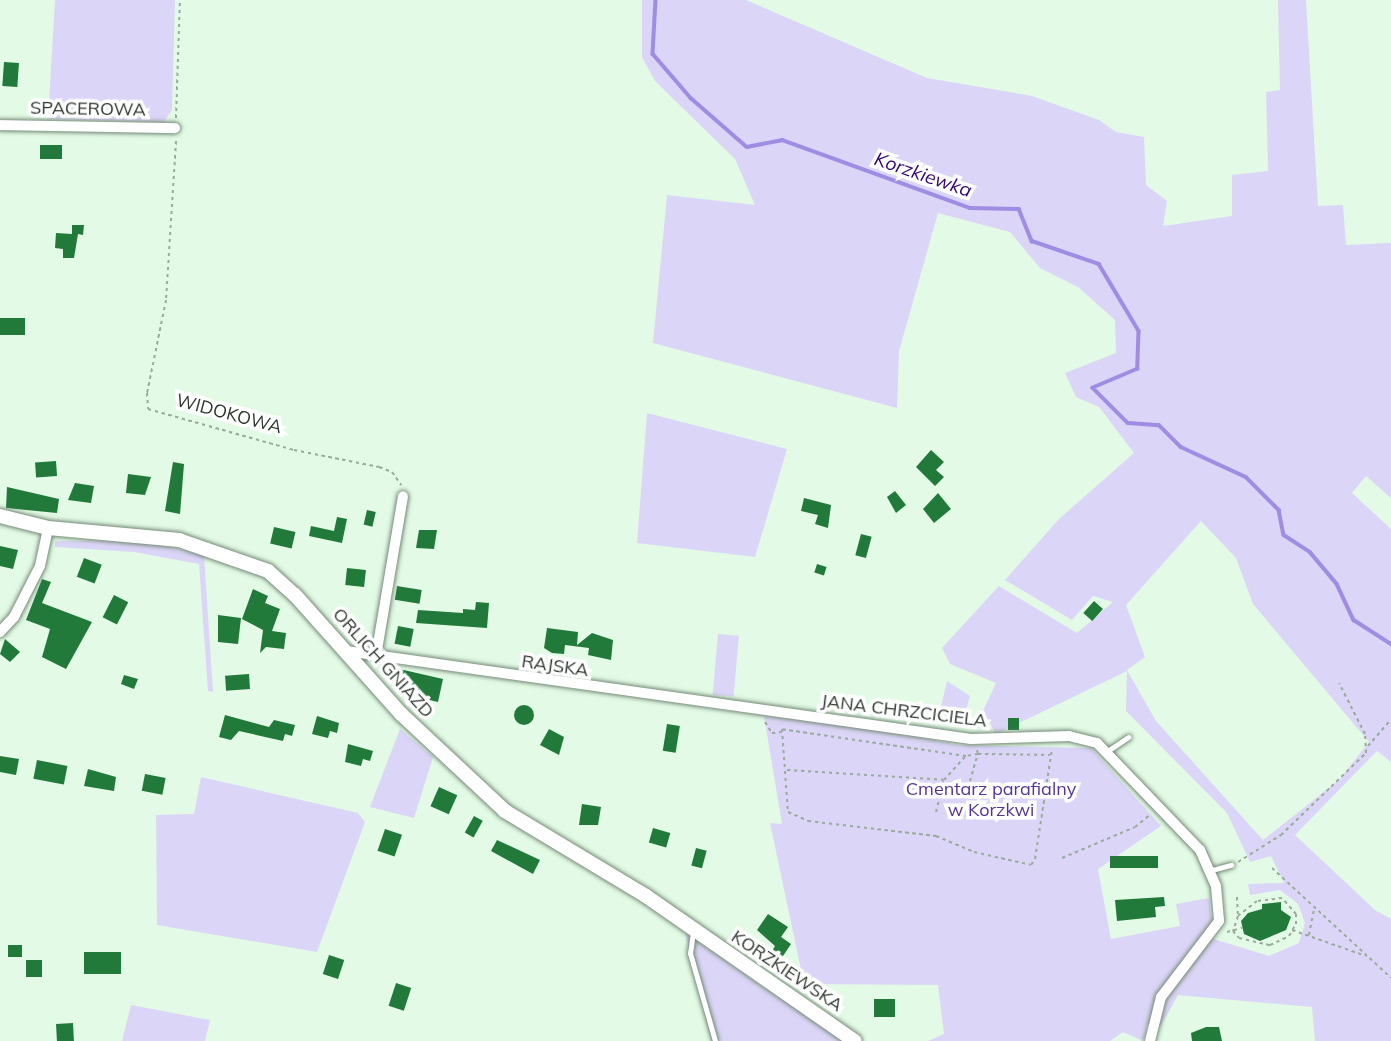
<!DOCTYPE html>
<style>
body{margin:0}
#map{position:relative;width:1391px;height:1041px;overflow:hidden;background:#e3fbe6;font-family:Mulish,sans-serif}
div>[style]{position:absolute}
.green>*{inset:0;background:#dbd5f7;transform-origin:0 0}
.stream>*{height:3.5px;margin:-1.75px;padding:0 1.75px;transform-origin:1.75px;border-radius:1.75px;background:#9f8ce3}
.building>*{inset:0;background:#21793a;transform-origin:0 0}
.round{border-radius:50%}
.path>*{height:2px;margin-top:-1px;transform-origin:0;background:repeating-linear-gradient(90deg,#99ab9b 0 3.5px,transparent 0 7px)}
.roads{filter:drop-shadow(0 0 2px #758a78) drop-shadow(0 0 2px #758a78)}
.service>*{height:5px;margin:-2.5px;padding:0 2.5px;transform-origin:2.5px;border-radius:2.5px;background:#fff}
.minor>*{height:10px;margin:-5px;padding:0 5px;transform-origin:5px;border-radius:5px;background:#fff}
.tertiary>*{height:14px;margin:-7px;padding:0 7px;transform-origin:7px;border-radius:7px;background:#fff}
span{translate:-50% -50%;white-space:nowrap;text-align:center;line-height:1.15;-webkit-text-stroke:7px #fff;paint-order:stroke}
.street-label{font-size:18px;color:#2d372f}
.park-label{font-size:18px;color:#543499}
.water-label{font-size:19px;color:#33046f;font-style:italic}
</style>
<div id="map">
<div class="green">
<div style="clip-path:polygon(55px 0,175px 0,172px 110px,164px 122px,48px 119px)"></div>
<div style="clip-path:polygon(evenodd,642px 0,746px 0,927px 78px,1032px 96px,1099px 120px,1116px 132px,1144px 137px,1146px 185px,1167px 201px,1163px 226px,1232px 216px,1232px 175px,1268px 171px,1266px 92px,1280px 90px,1278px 0,1306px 0,1318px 206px,1343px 205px,1346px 245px,1391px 243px,1391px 498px,1366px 476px,1352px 493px,1391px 529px,1391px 762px,1377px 751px,1295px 835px,1375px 910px,1391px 919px,1391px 1041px,1315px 1041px,1312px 1007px,1178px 995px,1161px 1026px,1147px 1024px,1143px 1041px,1123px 1032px,1110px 1041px,928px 1041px,944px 1034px,938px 985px,804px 984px,770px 823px,782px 824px,764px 716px,896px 732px,958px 745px,1091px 748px,1161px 826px,1098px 869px,1111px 939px,1180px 926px,1176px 904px,1209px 898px,1212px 921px,1204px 936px,1269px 956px,1299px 943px,1305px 923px,1298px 904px,1280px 890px,1250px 895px,1248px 884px,1284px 883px,1271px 856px,1250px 862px,1227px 813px,1126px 711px,1127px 671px,996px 734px,983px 711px,996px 683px,950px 664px,942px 648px,999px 586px,1077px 633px,1113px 602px,1093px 596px,1072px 620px,1005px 580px,1059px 519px,1134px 453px,1099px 407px,1076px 397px,1065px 373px,1116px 353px,1115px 320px,1078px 287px,1040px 268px,1010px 232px,938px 213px,899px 351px,897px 408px,653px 343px,667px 195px,755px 205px,735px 159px,655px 81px,642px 57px,642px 0,1201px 521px,1236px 558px,1253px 604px,1369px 742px,1339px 780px,1263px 840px,1156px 721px,1127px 670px,1145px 657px,1126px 605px,1201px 521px)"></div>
<div style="clip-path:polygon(647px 413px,787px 449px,755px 557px,637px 543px)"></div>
<div style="clip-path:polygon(140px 540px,204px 555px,213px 692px,208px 691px,199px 564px,134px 552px,55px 547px,55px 541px)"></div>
<div style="left:718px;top:634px;width:21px;height:61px;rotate:5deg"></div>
<div style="clip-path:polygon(947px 681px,970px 696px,965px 714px,957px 720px,947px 720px,941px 707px)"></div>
<div style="clip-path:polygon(400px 729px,433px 757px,414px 818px,370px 807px)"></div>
<div style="clip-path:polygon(201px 777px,358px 813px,365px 822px,317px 952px,157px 925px,156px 815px,194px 814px)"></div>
<div style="clip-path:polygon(685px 933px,843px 1041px,711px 1041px)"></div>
<div style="clip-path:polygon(131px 1005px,210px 1020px,205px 1041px,122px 1041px)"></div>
</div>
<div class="stream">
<div style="left:656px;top:0;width:54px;rotate:93.2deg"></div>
<div style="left:653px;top:54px;width:58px;rotate:49.2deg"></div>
<div style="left:691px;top:98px;width:74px;rotate:41.2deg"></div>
<div style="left:747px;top:147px;width:36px;rotate:-11deg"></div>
<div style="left:782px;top:140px;width:200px;rotate:19.9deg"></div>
<div style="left:970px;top:208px;width:49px;rotate:1.2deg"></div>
<div style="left:1019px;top:209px;width:35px;rotate:68deg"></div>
<div style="left:1032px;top:241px;width:71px;rotate:18.9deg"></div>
<div style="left:1099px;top:264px;width:78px;rotate:59.2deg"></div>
<div style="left:1139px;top:331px;width:38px;rotate:92deg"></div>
<div style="left:1138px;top:369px;width:49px;rotate:157.1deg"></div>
<div style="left:1093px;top:388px;width:49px;rotate:45deg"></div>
<div style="left:1128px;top:423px;width:31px;rotate:4deg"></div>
<div style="left:1159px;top:425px;width:31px;rotate:45deg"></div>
<div style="left:1181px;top:447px;width:72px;rotate:24.8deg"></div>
<div style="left:1246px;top:477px;width:47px;rotate:45deg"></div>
<div style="left:1279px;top:510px;width:25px;rotate:79deg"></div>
<div style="left:1284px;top:535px;width:31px;rotate:33deg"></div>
<div style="left:1310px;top:552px;width:42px;rotate:49.8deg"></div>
<div style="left:1337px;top:584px;width:40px;rotate:65deg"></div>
<div style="left:1354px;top:620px;width:44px;rotate:33deg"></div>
</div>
<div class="building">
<div style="left:4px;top:62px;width:15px;height:24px;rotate:4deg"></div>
<div style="left:40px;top:145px;width:22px;height:14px"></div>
<div style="clip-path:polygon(72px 225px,84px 225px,83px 235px,78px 234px,74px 258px,63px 258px,63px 249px,55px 248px,56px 233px,72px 234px)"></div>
<div style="left:25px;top:318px;width:17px;height:25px;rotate:90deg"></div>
<div style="clip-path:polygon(931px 450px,944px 462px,936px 470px,944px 477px,935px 486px,916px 467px)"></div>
<div style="left:56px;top:461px;width:15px;height:21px;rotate:86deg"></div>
<div style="clip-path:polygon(173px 462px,184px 464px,180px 514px,165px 511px)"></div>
<div style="clip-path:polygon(128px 474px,151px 477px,145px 495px,126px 493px)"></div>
<div style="clip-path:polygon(75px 483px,94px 486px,91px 503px,68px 500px)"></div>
<div style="clip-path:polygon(7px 487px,59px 499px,57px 513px,6px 508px)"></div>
<div style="clip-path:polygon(895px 491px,906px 505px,896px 513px,887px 497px)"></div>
<div style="clip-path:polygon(938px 493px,951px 509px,934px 523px,923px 509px)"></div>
<div style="clip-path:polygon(804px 498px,831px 505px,828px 528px,815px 524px,818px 515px,801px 511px)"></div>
<div style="left:367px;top:510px;width:9px;height:15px;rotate:13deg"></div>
<div style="clip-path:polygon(337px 517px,347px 519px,342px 543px,309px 536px,311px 526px,334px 531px)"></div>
<div style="left:274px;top:527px;width:22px;height:17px;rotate:13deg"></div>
<div style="clip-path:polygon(419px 530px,437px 530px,434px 549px,416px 548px)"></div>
<div style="left:861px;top:534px;width:11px;height:22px;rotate:15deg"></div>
<div style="clip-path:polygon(0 546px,18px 550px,13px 569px,0 566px)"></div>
<div style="left:84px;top:558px;width:19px;height:20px;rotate:21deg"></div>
<div style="left:817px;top:564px;width:10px;height:9px;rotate:17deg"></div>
<div style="left:347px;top:568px;width:19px;height:17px;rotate:6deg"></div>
<div style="clip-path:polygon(42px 579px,51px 582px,42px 603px,92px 622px,66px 669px,42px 657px,50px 629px,26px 620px)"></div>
<div style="left:397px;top:586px;width:25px;height:14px;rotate:9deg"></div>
<div style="clip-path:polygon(253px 589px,268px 596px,265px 603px,280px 609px,272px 631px,286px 633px,284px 649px,266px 647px,260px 653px,263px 630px,242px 619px)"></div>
<div style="left:114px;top:595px;width:16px;height:25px;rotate:27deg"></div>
<div style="left:1094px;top:601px;width:12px;height:16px;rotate:42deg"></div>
<div style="clip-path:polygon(476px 602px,489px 603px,487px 628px,416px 623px,418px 610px,463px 613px,463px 609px,475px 610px)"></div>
<div style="clip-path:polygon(218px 615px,241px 618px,238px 644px,218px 642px)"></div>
<div style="left:398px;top:626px;width:16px;height:18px;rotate:11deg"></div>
<div style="clip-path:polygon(547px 628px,578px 632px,577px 645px,592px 633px,613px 640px,611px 660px,588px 655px,589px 648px,565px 645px,564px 654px,552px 653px,544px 648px)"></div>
<div style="clip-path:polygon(5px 639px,20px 652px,10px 662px,0 654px)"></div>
<div style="clip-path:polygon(395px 668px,443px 679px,438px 702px,412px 696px,414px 687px,392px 682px)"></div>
<div style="left:249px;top:674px;width:15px;height:24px;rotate:86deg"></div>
<div style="clip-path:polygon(124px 675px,138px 679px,134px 689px,121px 684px)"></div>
<div class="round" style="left:514px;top:705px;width:20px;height:20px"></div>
<div style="clip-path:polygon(225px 715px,269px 727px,274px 720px,295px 725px,292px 736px,285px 734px,283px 741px,239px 731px,231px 740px,219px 737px)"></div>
<div style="clip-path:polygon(317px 716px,339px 723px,337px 733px,330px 731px,328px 738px,312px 734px)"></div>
<div style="left:1019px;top:718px;width:12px;height:11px;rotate:90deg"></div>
<div style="left:667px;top:724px;width:13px;height:27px;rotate:9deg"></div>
<div style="clip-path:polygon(549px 729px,564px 737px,559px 755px,540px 745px)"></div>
<div style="clip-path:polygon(348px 744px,373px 751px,370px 761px,363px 759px,361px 766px,345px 762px)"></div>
<div style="clip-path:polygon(0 756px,19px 759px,16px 775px,0 772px)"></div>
<div style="left:37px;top:760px;width:31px;height:19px;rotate:11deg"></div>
<div style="clip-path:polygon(88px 769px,116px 777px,114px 791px,84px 786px)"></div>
<div style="left:145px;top:774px;width:21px;height:17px;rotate:11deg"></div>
<div style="left:439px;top:787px;width:20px;height:21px;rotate:24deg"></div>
<div style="clip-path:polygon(582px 804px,601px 807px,598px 825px,579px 825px)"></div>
<div style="left:474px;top:816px;width:10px;height:19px;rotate:29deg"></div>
<div style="left:653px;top:828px;width:18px;height:15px;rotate:16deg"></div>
<div style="left:385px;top:829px;width:18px;height:23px;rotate:19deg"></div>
<div style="clip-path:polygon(497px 840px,540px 860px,533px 874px,491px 851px)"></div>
<div style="left:696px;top:848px;width:11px;height:18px;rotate:15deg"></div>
<div style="left:1158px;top:856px;width:12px;height:48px;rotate:90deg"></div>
<div style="clip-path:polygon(1164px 897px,1165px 906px,1155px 907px,1156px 917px,1117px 921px,1115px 900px)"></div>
<div style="clip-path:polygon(1281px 902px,1281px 910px,1291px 917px,1286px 930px,1260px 941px,1244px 934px,1241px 921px,1248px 913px,1262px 909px,1262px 904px)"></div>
<div style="clip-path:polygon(768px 914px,788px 927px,781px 937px,791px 944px,779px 962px,769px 956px,775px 946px,757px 930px)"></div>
<div style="left:8px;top:945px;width:14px;height:12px"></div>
<div style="left:84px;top:952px;width:37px;height:22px"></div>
<div style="left:329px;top:955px;width:16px;height:20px;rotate:18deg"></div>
<div style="left:26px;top:960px;width:16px;height:17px"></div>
<div style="left:396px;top:983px;width:16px;height:24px;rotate:18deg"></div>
<div style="left:895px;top:999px;width:18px;height:21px;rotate:90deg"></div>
<div style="left:73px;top:1023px;width:18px;height:17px;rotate:87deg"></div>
<div style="clip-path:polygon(1206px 1027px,1219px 1027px,1222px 1041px,1192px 1041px,1191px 1033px)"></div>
</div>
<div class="path">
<div style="left:176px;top:118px;width:118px;rotate:-88.1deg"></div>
<div style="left:176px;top:141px;width:159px;rotate:93.6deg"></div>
<div style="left:166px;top:300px;width:95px;rotate:101.5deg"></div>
<div style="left:147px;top:393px;width:16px;rotate:86deg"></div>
<div style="left:148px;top:409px;width:152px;rotate:15.7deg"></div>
<div style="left:294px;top:450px;width:87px;rotate:11.3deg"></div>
<div style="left:379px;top:467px;width:14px;rotate:21deg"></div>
<div style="left:392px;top:472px;width:16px;rotate:55deg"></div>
<div style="left:765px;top:722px;width:13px;rotate:58deg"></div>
<div style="left:772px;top:733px;width:9px;rotate:-6deg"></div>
<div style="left:1368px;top:746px;width:35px;rotate:-49deg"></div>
<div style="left:977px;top:750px;width:4px;rotate:76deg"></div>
<div style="left:978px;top:754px;width:12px;rotate:171deg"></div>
<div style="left:966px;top:756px;width:186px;rotate:-171.7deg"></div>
<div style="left:782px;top:729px;width:83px;rotate:85.9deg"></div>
<div style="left:788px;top:812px;width:22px;rotate:24deg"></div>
<div style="left:808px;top:821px;width:129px;rotate:6.7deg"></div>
<div style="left:936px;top:836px;width:41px;rotate:22.8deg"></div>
<div style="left:974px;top:852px;width:58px;rotate:12.8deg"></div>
<div style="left:1031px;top:865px;width:7px;rotate:-56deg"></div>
<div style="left:1035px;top:859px;width:111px;rotate:-81.2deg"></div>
<div style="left:787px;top:770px;width:157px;rotate:3.6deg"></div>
<div style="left:968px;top:788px;width:35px;rotate:-74deg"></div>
<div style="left:978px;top:754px;width:72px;rotate:0.8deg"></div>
<div style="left:936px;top:812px;width:33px;rotate:-76deg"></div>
<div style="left:944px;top:780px;width:31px;rotate:-48deg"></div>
<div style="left:1062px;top:858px;width:79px;rotate:-23deg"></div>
<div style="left:1135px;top:827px;width:21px;rotate:-39deg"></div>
<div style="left:1238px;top:862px;width:51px;rotate:-32.1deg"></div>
<div style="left:1281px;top:835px;width:118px;rotate:-44deg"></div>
<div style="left:1366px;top:753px;width:19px;rotate:-93deg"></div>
<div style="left:1365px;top:734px;width:57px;rotate:-117deg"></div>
<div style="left:1272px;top:868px;width:162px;rotate:42.7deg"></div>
<div style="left:1237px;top:897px;width:19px;rotate:87deg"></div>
<div style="left:1238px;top:916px;width:16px;rotate:108deg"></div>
<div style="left:1233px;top:931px;width:9px;rotate:49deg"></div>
<div style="left:1239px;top:938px;width:32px;rotate:13deg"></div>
<div style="left:1270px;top:945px;width:21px;rotate:-25deg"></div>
<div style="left:1289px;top:936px;width:14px;rotate:-60deg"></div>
<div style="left:1296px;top:924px;width:10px;rotate:-90deg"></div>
<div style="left:1296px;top:914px;width:21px;rotate:-131deg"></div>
<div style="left:1282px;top:898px;width:25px;rotate:173deg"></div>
<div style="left:1257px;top:901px;width:24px;rotate:142deg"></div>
<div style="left:1292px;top:930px;width:78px;rotate:19.4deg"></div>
<div style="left:1227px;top:932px;width:16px;rotate:-15deg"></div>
<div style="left:1309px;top:935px;width:25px;rotate:-79deg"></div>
</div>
<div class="roads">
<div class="service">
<div style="left:1106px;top:752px;width:27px;rotate:-34deg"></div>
<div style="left:1212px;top:870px;width:20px;rotate:-15deg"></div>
<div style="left:693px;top:932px;width:21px;rotate:98deg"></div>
<div style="left:690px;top:953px;width:91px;rotate:74.1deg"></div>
</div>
<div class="minor">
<div style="left:0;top:125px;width:175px;rotate:1deg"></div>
<div style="left:0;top:632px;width:21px;rotate:-47deg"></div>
<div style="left:14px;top:617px;width:57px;rotate:-63deg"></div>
<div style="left:40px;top:566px;width:39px;rotate:-78deg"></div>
<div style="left:346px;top:651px;width:631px;rotate:8.01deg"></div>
<div style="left:971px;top:739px;width:98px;rotate:-1.8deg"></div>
<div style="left:1069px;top:736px;width:29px;rotate:14deg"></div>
<div style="left:1097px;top:743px;width:149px;rotate:46.1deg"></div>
<div style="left:1200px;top:850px;width:39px;rotate:66deg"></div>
<div style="left:1216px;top:886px;width:35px;rotate:85deg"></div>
<div style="left:1219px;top:921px;width:96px;rotate:127.3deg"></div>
<div style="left:1161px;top:997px;width:45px;rotate:104deg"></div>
<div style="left:376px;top:656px;width:162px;rotate:-80.4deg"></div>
</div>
<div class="tertiary">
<div style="left:0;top:516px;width:49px;rotate:14deg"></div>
<div style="left:48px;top:528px;width:132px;rotate:5.2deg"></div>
<div style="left:179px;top:540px;width:94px;rotate:19.2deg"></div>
<div style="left:268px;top:571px;width:36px;rotate:42deg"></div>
<div style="left:295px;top:595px;width:159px;rotate:48.3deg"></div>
<div style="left:401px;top:714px;width:142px;rotate:43deg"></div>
<div style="left:505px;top:811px;width:165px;rotate:31.1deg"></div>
<div style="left:646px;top:896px;width:254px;rotate:34.8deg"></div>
</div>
</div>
<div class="street-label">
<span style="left:88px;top:109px;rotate:1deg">SPACEROWA</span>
<span style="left:229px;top:414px;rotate:15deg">WIDOKOWA</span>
<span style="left:383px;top:663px;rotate:48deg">ORLICH GNIAZD</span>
<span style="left:555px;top:666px;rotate:8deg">RAJSKA</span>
<span style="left:904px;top:711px;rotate:7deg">JANA CHRZCICIELA</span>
<span style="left:787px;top:971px;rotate:34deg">KORZKIEWSKA</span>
</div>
<div class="park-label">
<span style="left:991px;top:800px">Cmentarz parafialny<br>w Korzkwi</span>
</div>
<div class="water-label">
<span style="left:923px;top:175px;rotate:19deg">Korzkiewka</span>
</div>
</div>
